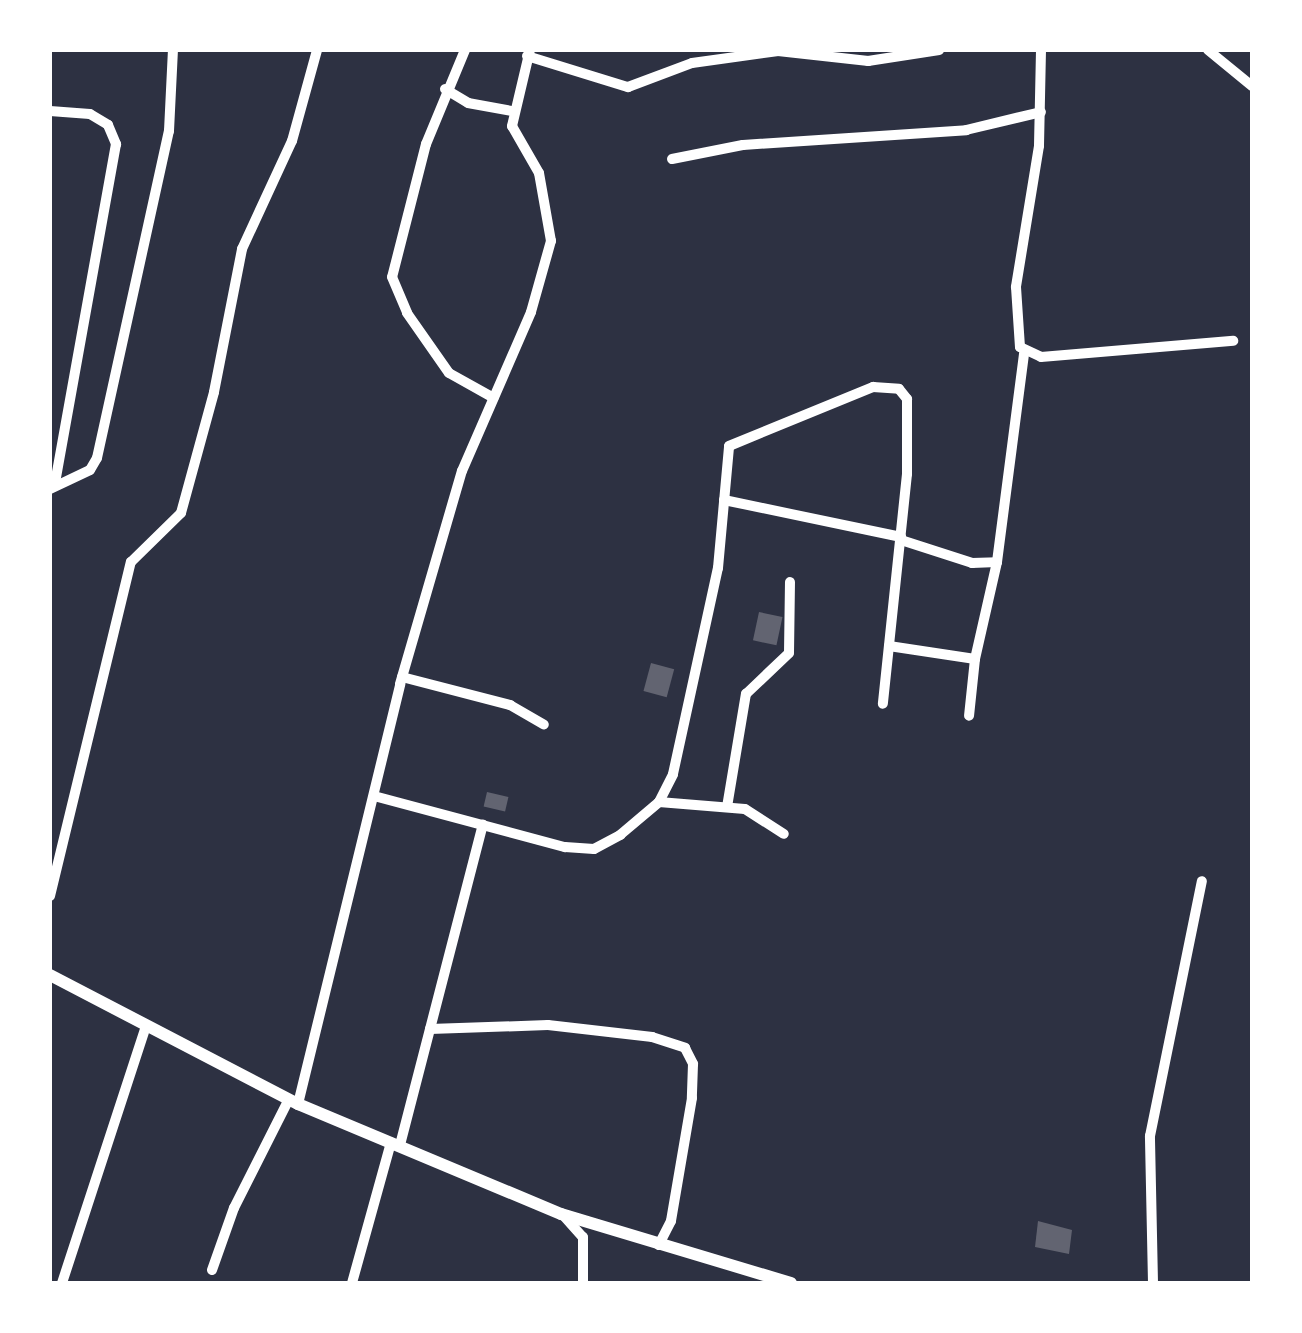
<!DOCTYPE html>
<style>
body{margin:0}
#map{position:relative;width:1302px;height:1333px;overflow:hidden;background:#2d3142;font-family:Signika,sans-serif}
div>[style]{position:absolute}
.building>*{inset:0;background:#626471;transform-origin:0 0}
.minor>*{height:10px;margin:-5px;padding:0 5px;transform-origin:5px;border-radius:5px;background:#fff}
.tertiary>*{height:12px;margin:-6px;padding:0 6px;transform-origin:6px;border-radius:6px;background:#fff}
span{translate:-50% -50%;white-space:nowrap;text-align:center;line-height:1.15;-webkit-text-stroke:8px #fff;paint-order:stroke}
.frame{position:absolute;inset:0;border:52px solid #fff;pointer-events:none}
</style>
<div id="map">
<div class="building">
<div style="left:759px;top:612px;width:24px;height:29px;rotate:12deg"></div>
<div style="left:651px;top:663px;width:24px;height:29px;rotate:15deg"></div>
<div style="left:487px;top:792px;width:22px;height:15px;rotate:13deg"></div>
<div style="clip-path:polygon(1038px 1221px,1072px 1230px,1069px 1254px,1035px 1247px)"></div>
</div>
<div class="minor">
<div style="left:465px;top:50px;width:102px;rotate:112.5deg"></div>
<div style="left:426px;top:144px;width:137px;rotate:104.3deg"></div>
<div style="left:392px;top:277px;width:39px;rotate:67deg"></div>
<div style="left:407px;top:313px;width:73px;rotate:55deg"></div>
<div style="left:449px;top:373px;width:51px;rotate:29.1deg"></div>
<div style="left:1041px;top:50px;width:96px;rotate:91.2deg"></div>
<div style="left:1039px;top:146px;width:143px;rotate:99.3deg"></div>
<div style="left:1016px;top:287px;width:60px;rotate:86.2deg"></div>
<div style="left:1020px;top:347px;width:23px;rotate:25deg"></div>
<div style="left:1041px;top:357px;width:193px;rotate:-4.8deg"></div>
<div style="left:1208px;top:50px;width:57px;rotate:39.3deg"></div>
<div style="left:527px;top:56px;width:106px;rotate:17.1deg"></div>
<div style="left:628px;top:87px;width:68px;rotate:-20.6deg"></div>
<div style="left:692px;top:63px;width:87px;rotate:-7.9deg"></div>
<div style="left:778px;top:51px;width:91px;rotate:6.3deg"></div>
<div style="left:868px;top:61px;width:72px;rotate:-8.8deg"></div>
<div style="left:445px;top:89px;width:27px;rotate:31deg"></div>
<div style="left:468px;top:103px;width:45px;rotate:10.3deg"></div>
<div style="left:50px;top:111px;width:40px;rotate:4.3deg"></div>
<div style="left:90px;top:114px;width:21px;rotate:31deg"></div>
<div style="left:108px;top:125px;width:21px;rotate:67deg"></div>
<div style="left:116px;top:144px;width:345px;rotate:100.2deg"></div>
<div style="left:672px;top:159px;width:72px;rotate:-11.2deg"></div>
<div style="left:743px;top:145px;width:224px;rotate:-3.8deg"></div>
<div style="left:966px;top:130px;width:77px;rotate:-13.5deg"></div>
<div style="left:50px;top:489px;width:44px;rotate:-25.4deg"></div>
<div style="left:90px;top:470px;width:14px;rotate:-60deg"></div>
<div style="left:97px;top:458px;width:335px;rotate:-77.6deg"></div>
<div style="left:169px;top:131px;width:81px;rotate:-87.2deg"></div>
<div style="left:724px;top:500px;width:181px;rotate:11.8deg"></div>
<div style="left:901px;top:540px;width:75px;rotate:17.9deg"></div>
<div style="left:972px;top:563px;width:25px;rotate:-2deg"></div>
<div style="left:889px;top:646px;width:87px;rotate:8.6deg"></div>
<div style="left:975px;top:659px;width:57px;rotate:96deg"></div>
<div style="left:975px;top:659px;width:99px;rotate:-77.2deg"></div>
<div style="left:997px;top:562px;width:211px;rotate:-82.6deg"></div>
<div style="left:402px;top:677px;width:112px;rotate:14.5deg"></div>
<div style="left:510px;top:705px;width:39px;rotate:30deg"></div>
<div style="left:374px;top:796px;width:198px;rotate:15deg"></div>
<div style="left:565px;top:847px;width:29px;rotate:4deg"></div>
<div style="left:594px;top:849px;width:30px;rotate:-28deg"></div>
<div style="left:620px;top:835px;width:51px;rotate:-40.2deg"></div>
<div style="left:659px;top:802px;width:31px;rotate:-63deg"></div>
<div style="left:673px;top:774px;width:211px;rotate:-77.7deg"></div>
<div style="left:718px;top:568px;width:122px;rotate:-84.8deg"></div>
<div style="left:729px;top:446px;width:156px;rotate:-22.3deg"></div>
<div style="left:873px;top:387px;width:26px;rotate:4deg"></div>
<div style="left:899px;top:389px;width:13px;rotate:51deg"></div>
<div style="left:907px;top:399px;width:75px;rotate:90deg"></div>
<div style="left:907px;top:474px;width:231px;rotate:96deg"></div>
<div style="left:659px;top:802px;width:86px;rotate:4.7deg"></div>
<div style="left:745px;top:809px;width:46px;rotate:32.7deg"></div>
<div style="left:727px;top:807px;width:115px;rotate:-80.5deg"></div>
<div style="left:746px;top:694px;width:59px;rotate:-43.6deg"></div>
<div style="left:789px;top:653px;width:71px;rotate:-89.2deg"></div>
<div style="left:50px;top:896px;width:344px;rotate:-76.4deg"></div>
<div style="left:131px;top:562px;width:70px;rotate:-44.4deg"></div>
<div style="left:181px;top:513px;width:125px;rotate:-74.7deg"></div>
<div style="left:214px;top:392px;width:146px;rotate:-78.9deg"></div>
<div style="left:242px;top:249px;width:119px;rotate:-65.2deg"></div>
<div style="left:292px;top:141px;width:94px;rotate:-74.6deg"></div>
<div style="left:430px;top:1029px;width:118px;rotate:-1.9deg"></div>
<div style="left:548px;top:1025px;width:105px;rotate:6.6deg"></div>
<div style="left:652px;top:1037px;width:35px;rotate:18deg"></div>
<div style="left:685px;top:1048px;width:18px;rotate:63deg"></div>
<div style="left:693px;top:1064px;width:34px;rotate:92deg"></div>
<div style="left:692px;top:1098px;width:125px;rotate:99.7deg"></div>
<div style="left:671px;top:1221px;width:27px;rotate:117deg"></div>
<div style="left:298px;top:1104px;width:432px;rotate:-76.3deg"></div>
<div style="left:400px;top:684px;width:222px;rotate:-73.8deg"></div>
<div style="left:462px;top:471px;width:173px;rotate:-66.5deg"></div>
<div style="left:531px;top:312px;width:74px;rotate:-74.3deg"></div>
<div style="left:551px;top:241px;width:69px;rotate:-100deg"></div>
<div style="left:539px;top:173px;width:54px;rotate:-119.9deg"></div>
<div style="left:512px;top:126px;width:78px;rotate:-76.7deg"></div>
<div style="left:400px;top:1145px;width:331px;rotate:-75.5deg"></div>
<div style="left:562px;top:1214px;width:31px;rotate:48deg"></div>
<div style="left:583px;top:1237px;width:46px;rotate:90deg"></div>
<div style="left:212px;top:1270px;width:66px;rotate:-70.5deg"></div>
<div style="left:234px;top:1208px;width:122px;rotate:-63.2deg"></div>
<div style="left:62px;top:1283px;width:267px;rotate:-71.9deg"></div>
<div style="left:352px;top:1283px;width:146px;rotate:-74.5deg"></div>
<div style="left:1153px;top:1283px;width:147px;rotate:-91.2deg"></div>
<div style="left:1150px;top:1136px;width:260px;rotate:-78.5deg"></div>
</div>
<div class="tertiary">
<div style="left:50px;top:975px;width:280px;rotate:27.5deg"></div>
<div style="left:298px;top:1104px;width:285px;rotate:22.7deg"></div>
<div style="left:561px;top:1214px;width:240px;rotate:16.7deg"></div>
</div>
<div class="frame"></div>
</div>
